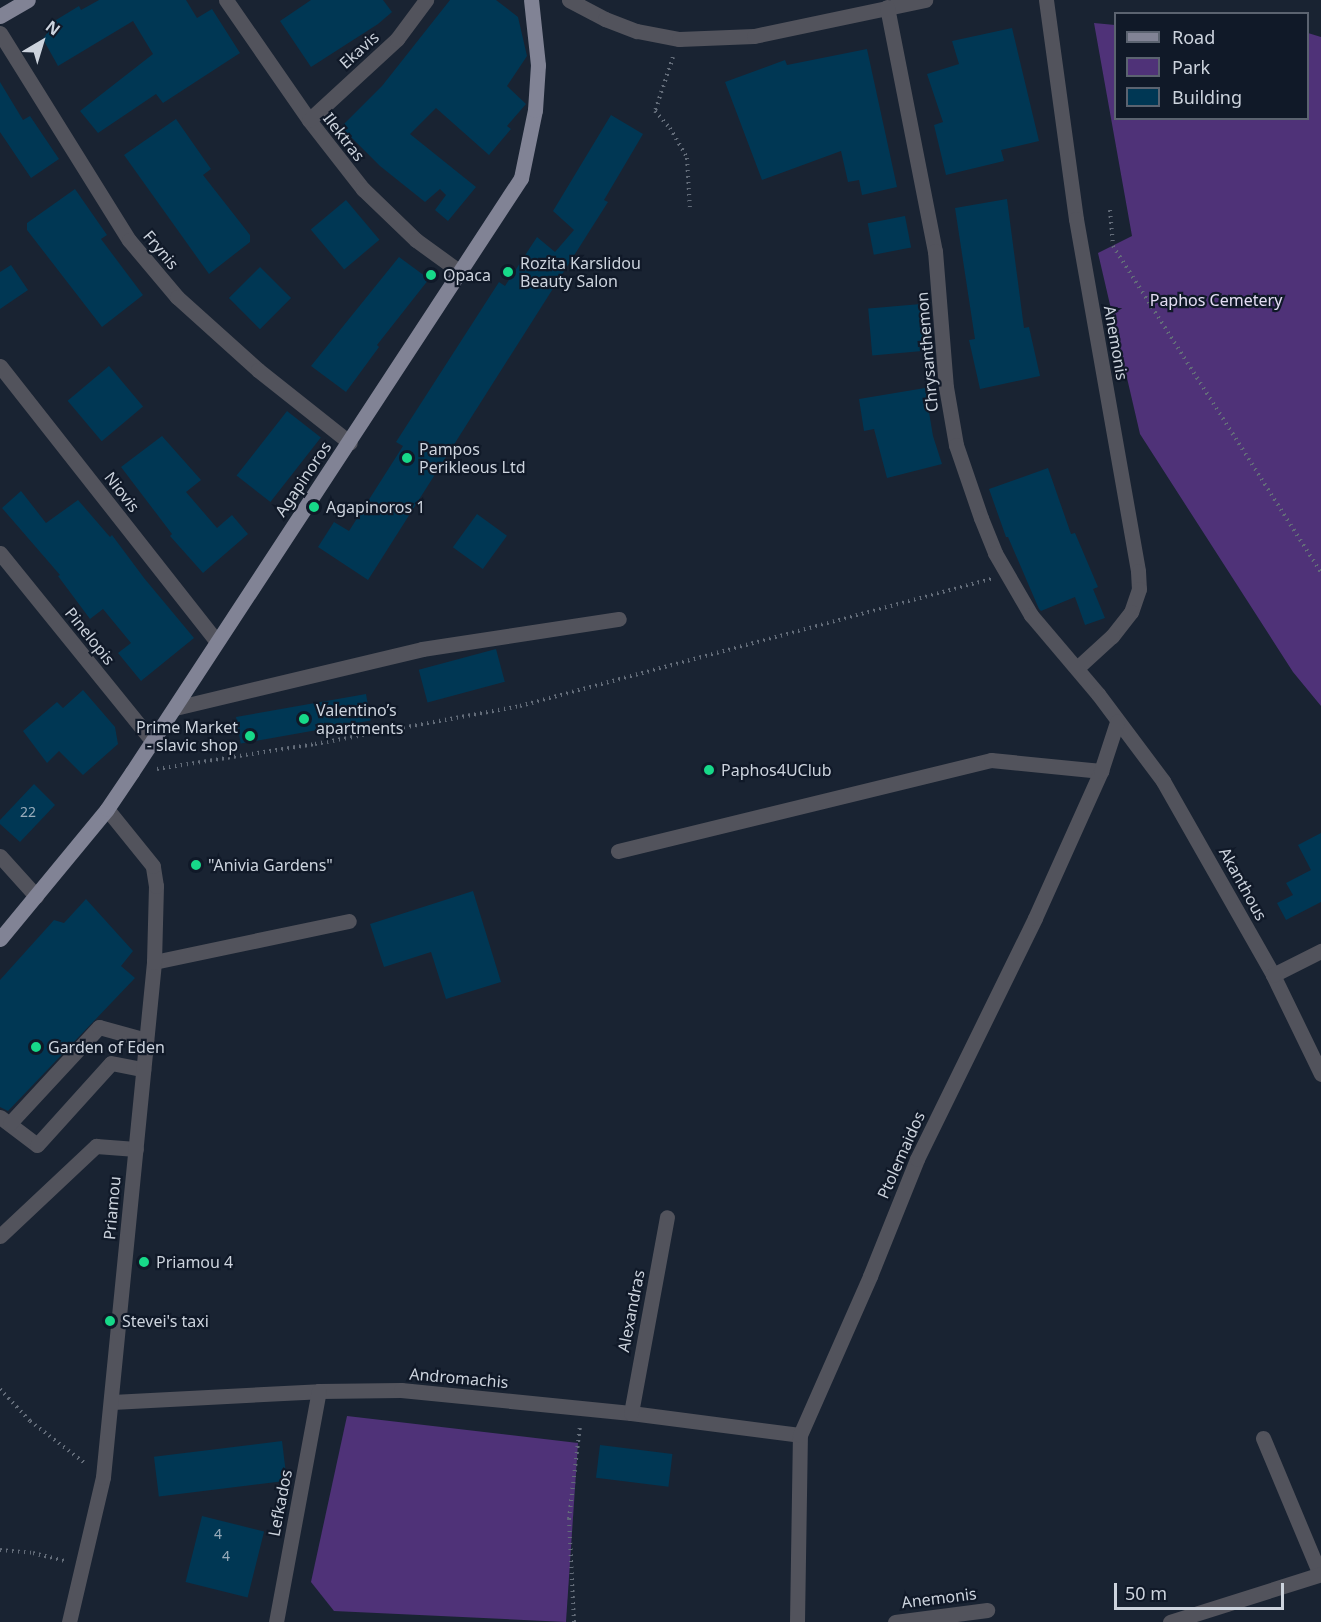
<!DOCTYPE html>
<meta charset="utf-8">
<style>
body{margin:0}
#map{position:relative;width:1321px;height:1622px;overflow:hidden;background:#192332;font-family:"Noto Sans",sans-serif}
div>[style]{position:absolute}
.green>*{inset:0;background:#4f3278}
.building>*{inset:0;background:#003754;transform-origin:0 0}
.path>*{height:4px;margin-top:-2px;transform-origin:0;background:repeating-linear-gradient(90deg,#636c79 0 1.5px,transparent 0 6px)}
.minor>*{height:15px;margin:-7.5px;padding:0 7.5px;transform-origin:7.5px;border-radius:7.5px;background:#52535c}
.major>*{height:15px;margin:-7.5px;padding:0 7.5px;transform-origin:7.5px;border-radius:7.5px;background:#818395}
.dots>*{width:16px;height:16px;translate:-50% -50%;box-sizing:border-box;border:3px solid #101928;border-radius:50%}
span{translate:-50% -50%;white-space:nowrap;text-align:center;line-height:1.15;-webkit-text-stroke:4.5px #101928;paint-order:stroke}
.number-label{font-size:14px;color:#99acbb}
.number-label span{-webkit-text-stroke-width:0}
.street-label{font-size:16px;color:#ccd3dd}
.poi-label{font-size:16px;color:#ccd3dd}
.left{translate:0 -50%;text-align:left}
.right{translate:-100% -50%;text-align:right}
.park-label{font-size:16px;color:#e4ddf3}
.legend{position:absolute;left:1114px;top:12px;width:195px;height:108px;box-sizing:border-box;background:#101928;border:2px solid #5b6370;margin:0;padding:8px 10px;list-style:none;font-size:18px;color:#ccd3dd}
.legend li{display:flex;align-items:center;gap:12px;height:30px}
.legend b{width:30px;border:2px solid #5b6370}
.north{position:absolute;left:12px;top:12px;width:60px;height:60px;-webkit-text-stroke:4px #101928;paint-order:stroke;rotate:38deg;font-size:16px;font-weight:700;line-height:24px;text-align:center;color:#ccd3dd}
.north::after{content:'';display:block;margin:auto;width:21px;height:27px;background:#ccd3dd;clip-path:polygon(50% 0,100% 100%,50% 72%,0 100%)}
.scale{position:absolute;left:1114px;top:1583px;width:170px;height:27px;box-sizing:border-box;border:3px solid #ccd3dd;border-top:0;padding-left:8px;font-size:18px;line-height:21px;white-space:nowrap;color:#ccd3dd;-webkit-text-stroke:4px #101928;paint-order:stroke}
</style>
<div id="map">
<div class="green">
<div style="clip-path:polygon(1094px 23px,1115px 25px,1116px 118px,1308px 118px,1308px 33px,1321px 37px,1321px 706px,1293px 672px,1140px 434px,1098px 253px,1132px 236px)"></div>
<div style="clip-path:polygon(347px 1416px,578px 1443px,566px 1622px,334px 1611px,311px 1582px)"></div>
</div>
<div class="building">
<div style="clip-path:polygon(99px 0,186px 0,197px 18px,212px 9px,240px 53px,163px 103px,156px 94px,98px 133px,80px 111px,153px 54px,133px 21px,58px 66px,43px 39px,56px 20px,79px 6px,81px 10px)"></div>
<div style="clip-path:polygon(311px 0,383px 0,392px 12px,378px 24px,311px 67px,280px 21px)"></div>
<div style="clip-path:polygon(450px 0,496px 0,518px 17px,527px 56px,507px 86px,526px 104px,507px 126px,511px 129px,489px 155px,436px 108px,410px 134px,476px 187px,448px 221px,435px 210px,446px 195px,440px 189px,425px 202px,380px 166px,341px 127px,382px 86px)"></div>
<div style="clip-path:polygon(1012px 28px,1039px 141px,1001px 150px,1004px 161px,946px 175px,934px 125px,943px 122px,927px 74px,959px 64px,952px 41px)"></div>
<div style="clip-path:polygon(867px 49px,897px 187px,862px 195px,859px 180px,848px 182px,841px 151px,762px 180px,725px 82px,785px 60px,787px 65px)"></div>
<div style="clip-path:polygon(0 82px,23px 120px,30px 116px,59px 159px,31px 178px,0 132px)"></div>
<div style="clip-path:polygon(611px 115px,643px 134px,604px 200px,608px 202px,368px 580px,318px 547px,334px 522px,349px 531px,403px 446px,396px 442px,499px 282px,505px 286px,537px 237px,555px 252px,574px 230px,553px 211px)"></div>
<div style="clip-path:polygon(176px 119px,211px 169px,203px 175px,250px 235px,250px 242px,209px 274px,124px 155px)"></div>
<div style="clip-path:polygon(75px 189px,107px 235px,101px 239px,143px 295px,102px 327px,27px 230px,27px 223px)"></div>
<div style="clip-path:polygon(1007px 199px,1024px 328px,1029px 327px,1040px 376px,980px 389px,969px 340px,975px 339px,955px 208px)"></div>
<div style="left:346px;top:200px;width:52px;height:46px;rotate:50deg"></div>
<div style="left:905px;top:216px;width:32px;height:38px;rotate:79deg"></div>
<div style="clip-path:polygon(399px 257px,429px 279px,377px 345px,379px 347px,346px 392px,311px 366px)"></div>
<div style="clip-path:polygon(11px 265px,28px 290px,0 309px,0 272px)"></div>
<div style="left:260px;top:267px;width:44px;height:44px;rotate:45deg"></div>
<div style="left:921px;top:304px;width:47px;height:53px;rotate:85deg"></div>
<div style="left:109px;top:366px;width:53px;height:54px;rotate:50deg"></div>
<div style="clip-path:polygon(925px 388px,933px 436px,942px 464px,887px 478px,874px 429px,864px 431px,859px 399px)"></div>
<div style="left:287px;top:411px;width:43px;height:82px;rotate:38deg"></div>
<div style="clip-path:polygon(162px 436px,201px 480px,186px 492px,217px 528px,232px 515px,248px 534px,203px 573px,170px 536px,172px 534px,121px 467px)"></div>
<div style="clip-path:polygon(1048px 468px,1071px 534px,1075px 533px,1098px 587px,1093px 589px,1105px 618px,1085px 625px,1075px 597px,1041px 611px,1039px 609px,1008px 537px,1006px 537px,989px 489px)"></div>
<div style="clip-path:polygon(21px 491px,46px 523px,78px 500px,110px 537px,112px 535px,144px 578px,194px 638px,141px 681px,118px 653px,131px 643px,103px 609px,90px 619px,58px 576px,60px 575px,2px 508px)"></div>
<div style="left:477px;top:514px;width:37px;height:41px;rotate:36deg"></div>
<div style="left:496px;top:649px;width:34px;height:80px;rotate:75deg"></div>
<div style="clip-path:polygon(83px 690px,115px 727px,118px 744px,83px 775px,59px 751px,47px 763px,23px 731px,57px 702px,63px 708px)"></div>
<div style="left:366px;top:694px;width:27px;height:132px;rotate:80deg"></div>
<div style="clip-path:polygon(34px 784px,55px 805px,20px 842px,0 824px,0 820px)"></div>
<div style="clip-path:polygon(1321px 833px,1321px 902px,1286px 920px,1277px 903px,1293px 895px,1286px 883px,1311px 870px,1298px 845px)"></div>
<div style="clip-path:polygon(473px 891px,501px 982px,446px 999px,431px 952px,384px 967px,370px 924px)"></div>
<div style="clip-path:polygon(86px 899px,133px 951px,121px 966px,135px 978px,8px 1111px,0 1107px,0 980px,54px 920px,64px 923px)"></div>
<div style="left:282px;top:1441px;width:40px;height:129px;rotate:83deg"></div>
<div style="left:600px;top:1445px;width:73px;height:33px;rotate:7deg"></div>
<div style="left:202px;top:1516px;width:64px;height:68px;rotate:14deg"></div>
</div>
<div class="path">
<div style="left:673px;top:57px;width:57px;rotate:108.4deg"></div>
<div style="left:655px;top:111px;width:23px;rotate:49deg"></div>
<div style="left:670px;top:128px;width:34px;rotate:60deg"></div>
<div style="left:687px;top:158px;width:50px;rotate:86.6deg"></div>
<div style="left:1110px;top:210px;width:36px;rotate:85deg"></div>
<div style="left:1113px;top:246px;width:388px;rotate:57.5deg"></div>
<div style="left:157px;top:769px;width:160px;rotate:-9deg"></div>
<div style="left:315px;top:744px;width:208px;rotate:-10.5deg"></div>
<div style="left:520px;top:706px;width:488px;rotate:-15.1deg"></div>
<div style="left:0;top:1389px;width:44px;rotate:46.8deg"></div>
<div style="left:30px;top:1421px;width:71px;rotate:37.5deg"></div>
<div style="left:0;top:1550px;width:33px;rotate:5deg"></div>
<div style="left:33px;top:1553px;width:32px;rotate:14deg"></div>
<div style="left:574px;top:1622px;width:103px;rotate:-92.8deg"></div>
<div style="left:569px;top:1519px;width:94px;rotate:-83.3deg"></div>
</div>
<div class="minor">
<div style="left:226px;top:0;width:146px;rotate:55.3deg"></div>
<div style="left:309px;top:120px;width:88px;rotate:52deg"></div>
<div style="left:363px;top:189px;width:74px;rotate:43.9deg"></div>
<div style="left:416px;top:240px;width:54px;rotate:36deg"></div>
<div style="left:569px;top:0;width:41px;rotate:27.8deg"></div>
<div style="left:605px;top:19px;width:34px;rotate:21deg"></div>
<div style="left:637px;top:31px;width:43px;rotate:10.8deg"></div>
<div style="left:679px;top:39px;width:75px;rotate:-2.3deg"></div>
<div style="left:754px;top:36px;width:175px;rotate:-11.9deg"></div>
<div style="left:1046px;top:0;width:221px;rotate:82.2deg"></div>
<div style="left:1076px;top:219px;width:357px;rotate:80deg"></div>
<div style="left:1138px;top:571px;width:18px;rotate:87deg"></div>
<div style="left:1139px;top:589px;width:24px;rotate:109deg"></div>
<div style="left:1131px;top:612px;width:31px;rotate:128deg"></div>
<div style="left:1112px;top:636px;width:47px;rotate:137.6deg"></div>
<div style="left:887px;top:7px;width:249px;rotate:78.9deg"></div>
<div style="left:935px;top:251px;width:136px;rotate:85.4deg"></div>
<div style="left:946px;top:387px;width:59px;rotate:80.2deg"></div>
<div style="left:956px;top:445px;width:77px;rotate:71.1deg"></div>
<div style="left:981px;top:518px;width:38px;rotate:68deg"></div>
<div style="left:995px;top:553px;width:72px;rotate:59.9deg"></div>
<div style="left:1031px;top:615px;width:104px;rotate:49.7deg"></div>
<div style="left:1098px;top:694px;width:109px;rotate:53.2deg"></div>
<div style="left:1163px;top:781px;width:223px;rotate:60.4deg"></div>
<div style="left:1273px;top:975px;width:110px;rotate:64.1deg"></div>
<div style="left:0;top:33px;width:244px;rotate:58.1deg"></div>
<div style="left:129px;top:240px;width:75px;rotate:49.9deg"></div>
<div style="left:177px;top:297px;width:109px;rotate:42deg"></div>
<div style="left:258px;top:370px;width:117px;rotate:38.4deg"></div>
<div style="left:309px;top:120px;width:120px;rotate:-42.6deg"></div>
<div style="left:397px;top:39px;width:49px;rotate:-53.4deg"></div>
<div style="left:0;top:366px;width:349px;rotate:51.8deg"></div>
<div style="left:0;top:553px;width:243px;rotate:51deg"></div>
<div style="left:175px;top:708px;width:254px;rotate:-13.4deg"></div>
<div style="left:422px;top:649px;width:199px;rotate:-8.7deg"></div>
<div style="left:618px;top:851px;width:384px;rotate:-13.7deg"></div>
<div style="left:991px;top:760px;width:111px;rotate:5.7deg"></div>
<div style="left:0;top:856px;width:54px;rotate:48deg"></div>
<div style="left:154px;top:962px;width:199px;rotate:-11.9deg"></div>
<div style="left:1273px;top:975px;width:54px;rotate:-26.6deg"></div>
<div style="left:0;top:1117px;width:46px;rotate:37.1deg"></div>
<div style="left:37px;top:1145px;width:110px;rotate:-47.9deg"></div>
<div style="left:111px;top:1063px;width:33px;rotate:11deg"></div>
<div style="left:10px;top:1123px;width:131px;rotate:-47.2deg"></div>
<div style="left:99px;top:1027px;width:49px;rotate:15.5deg"></div>
<div style="left:0;top:1236px;width:132px;rotate:-43.2deg"></div>
<div style="left:96px;top:1146px;width:40px;rotate:4.3deg"></div>
<div style="left:112px;top:1402px;width:207px;rotate:-3deg"></div>
<div style="left:319px;top:1391px;width:82px;rotate:-0.7deg"></div>
<div style="left:401px;top:1390px;width:231px;rotate:5.7deg"></div>
<div style="left:631px;top:1413px;width:170px;rotate:7.4deg"></div>
<div style="left:631px;top:1413px;width:199px;rotate:-79.6deg"></div>
<div style="left:1263px;top:1438px;width:147px;rotate:67.3deg"></div>
<div style="left:69px;top:1622px;width:149px;rotate:-76.8deg"></div>
<div style="left:103px;top:1477px;width:518px;rotate:-84.34deg"></div>
<div style="left:154px;top:962px;width:76px;rotate:-88.5deg"></div>
<div style="left:156px;top:886px;width:20px;rotate:-99deg"></div>
<div style="left:153px;top:866px;width:73px;rotate:-128.9deg"></div>
<div style="left:276px;top:1622px;width:235px;rotate:-79.5deg"></div>
<div style="left:797px;top:1622px;width:187px;rotate:-89.1deg"></div>
<div style="left:800px;top:1435px;width:174px;rotate:-66.2deg"></div>
<div style="left:870px;top:1276px;width:126px;rotate:-68.1deg"></div>
<div style="left:917px;top:1159px;width:268px;rotate:-63.9deg"></div>
<div style="left:1035px;top:918px;width:161px;rotate:-65.8deg"></div>
<div style="left:1101px;top:771px;width:52px;rotate:-71.9deg"></div>
<div style="left:895px;top:1622px;width:93px;rotate:-7.4deg"></div>
<div style="left:1170px;top:1622px;width:158px;rotate:-17.6deg"></div>
</div>
<div class="major">
<div style="left:0;top:16px;width:32px;rotate:-30deg"></div>
<div style="left:0;top:939px;width:168px;rotate:-50.5deg"></div>
<div style="left:107px;top:809px;width:45px;rotate:-56deg"></div>
<div style="left:132px;top:772px;width:710px;rotate:-56.78deg"></div>
<div style="left:521px;top:178px;width:69px;rotate:-78.4deg"></div>
<div style="left:535px;top:110px;width:45px;rotate:-86.2deg"></div>
<div style="left:538px;top:65px;width:65px;rotate:-96.1deg"></div>
</div>
<div class="dots">
<div style="left:508px;top:272px;background:#17d989"></div>
<div style="left:431px;top:275px;background:#17d989"></div>
<div style="left:407px;top:458px;background:#17d989"></div>
<div style="left:314px;top:507px;background:#17d989"></div>
<div style="left:304px;top:719px;background:#17d989"></div>
<div style="left:250px;top:736px;background:#17d989"></div>
<div style="left:709px;top:770px;background:#17d989"></div>
<div style="left:196px;top:865px;background:#17d989"></div>
<div style="left:36px;top:1047px;background:#17d989"></div>
<div style="left:144px;top:1262px;background:#17d989"></div>
<div style="left:110px;top:1321px;background:#17d989"></div>
</div>
<div class="number-label">
<span style="left:28px;top:812px">22</span>
<span style="left:218px;top:1534px">4</span>
<span style="left:226px;top:1556px">4</span>
</div>
<div class="street-label">
<span style="left:359px;top:50px;rotate:-42deg">Ekavis</span>
<span style="left:344px;top:137px;rotate:52deg">Ilektras</span>
<span style="left:161px;top:250px;rotate:50deg">Frynis</span>
<span style="left:1116px;top:343px;rotate:80deg">Anemonis</span>
<span style="left:927px;top:352px;rotate:-95deg">Chrysanthemon</span>
<span style="left:303px;top:479px;rotate:-56deg">Agapinoros</span>
<span style="left:122px;top:492px;rotate:52deg">Niovis</span>
<span style="left:90px;top:636px;rotate:51deg">Pinelopis</span>
<span style="left:1243px;top:884px;rotate:61deg">Akanthous</span>
<span style="left:901px;top:1155px;rotate:-66deg">Ptolemaidos</span>
<span style="left:112px;top:1208px;rotate:-85deg">Priamou</span>
<span style="left:631px;top:1311px;rotate:-79deg">Alexandras</span>
<span style="left:459px;top:1378px;rotate:5deg">Andromachis</span>
<span style="left:280px;top:1503px;rotate:-79deg">Lefkados</span>
<span style="left:939px;top:1598px;rotate:-7deg">Anemonis</span>
</div>
<div class="poi-label">
<span class="left" style="left:520px;top:272px">Rozita Karslidou<br>Beauty Salon</span>
<span class="left" style="left:443px;top:275px">Opaca</span>
<span class="left" style="left:419px;top:458px">Pampos<br>Perikleous Ltd</span>
<span class="left" style="left:326px;top:507px">Agapinoros 1</span>
<span class="left" style="left:316px;top:719px">Valentino’s<br>apartments</span>
<span class="right" style="left:238px;top:736px">Prime Market<br>- slavic shop</span>
<span class="left" style="left:721px;top:770px">Paphos4UClub</span>
<span class="left" style="left:208px;top:865px">"Anivia Gardens"</span>
<span class="left" style="left:48px;top:1047px">Garden of Eden</span>
<span class="left" style="left:156px;top:1262px">Priamou 4</span>
<span class="left" style="left:122px;top:1321px">Stevei's taxi</span>
</div>
<div class="park-label">
<span style="left:1216px;top:300px">Paphos Cemetery</span>
</div>
<ul class="legend">
<li><b style="height:8px;background:#818395"></b>Road</li>
<li><b style="height:16px;background:#4f3278"></b>Park</li>
<li><b style="height:16px;background:#003754"></b>Building</li>
</ul>
<div class="north">N</div>
<div class="scale">50 m</div>
</div>
